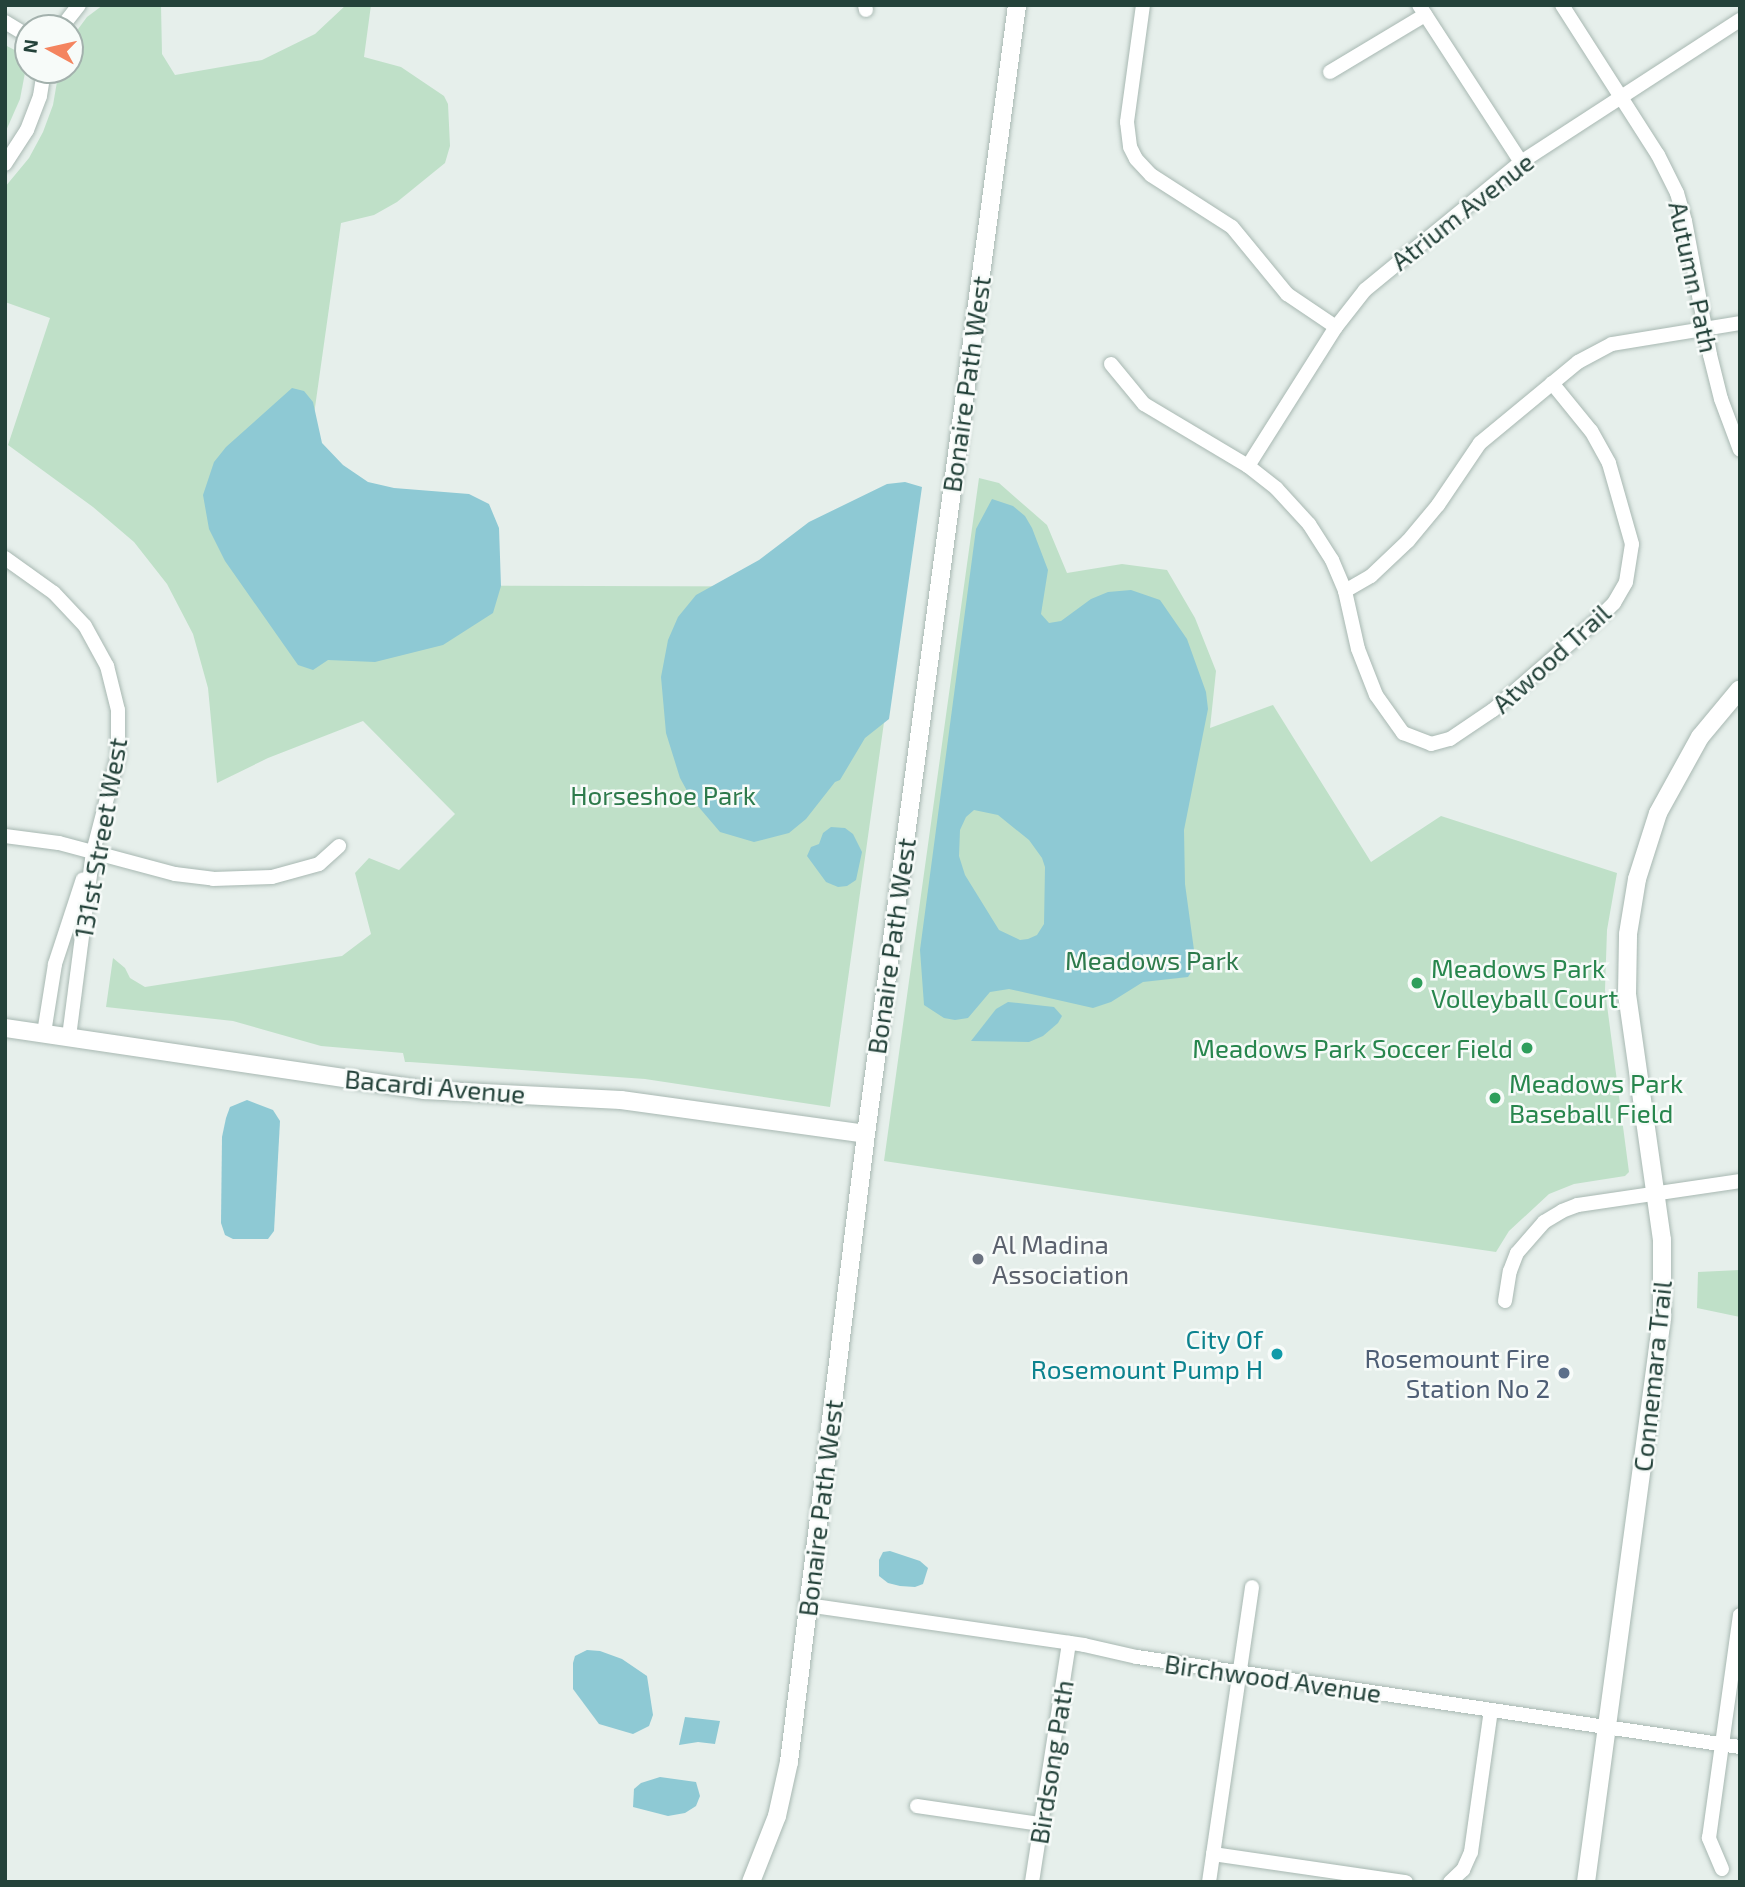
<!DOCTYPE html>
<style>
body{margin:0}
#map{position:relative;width:1745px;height:1887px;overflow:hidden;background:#e6efeb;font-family:"Exo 2",sans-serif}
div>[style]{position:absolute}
.green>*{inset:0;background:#bfe0c8}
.water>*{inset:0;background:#8ec9d4}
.roads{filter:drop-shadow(0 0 2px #a8b8b2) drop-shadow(0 0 2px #a8b8b2)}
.minor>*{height:14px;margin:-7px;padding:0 7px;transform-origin:7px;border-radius:7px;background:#fff}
.tertiary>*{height:18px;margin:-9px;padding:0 9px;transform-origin:9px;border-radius:9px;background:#fff}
.dots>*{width:19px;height:19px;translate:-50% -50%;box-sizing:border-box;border:4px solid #f7fbf9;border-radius:50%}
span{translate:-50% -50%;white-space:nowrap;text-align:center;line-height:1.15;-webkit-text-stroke:5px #f7fbf9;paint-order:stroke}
.street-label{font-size:26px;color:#24423a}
.park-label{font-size:26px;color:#2d7a4b}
.leisure-label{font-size:26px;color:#27864d}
.left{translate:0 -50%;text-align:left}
.right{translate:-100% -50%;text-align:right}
.worship-label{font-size:26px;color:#5b616d}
.culture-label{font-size:26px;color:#0d838f}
.service-label{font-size:26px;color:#4e5e75}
.frame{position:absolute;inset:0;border:7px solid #24423a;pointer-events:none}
.north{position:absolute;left:14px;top:14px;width:70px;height:70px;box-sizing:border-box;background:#f7fbf9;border:2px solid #a3b1ad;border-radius:50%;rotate:278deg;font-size:19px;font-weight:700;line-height:28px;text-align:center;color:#24423a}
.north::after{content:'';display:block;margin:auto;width:24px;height:32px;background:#f4845f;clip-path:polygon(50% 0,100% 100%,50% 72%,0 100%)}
</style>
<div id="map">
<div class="green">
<div style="clip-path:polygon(103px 5px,161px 5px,162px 54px,175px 75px,262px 60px,315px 34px,346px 5px,371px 5px,364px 57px,401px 67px,444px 96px,448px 104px,450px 146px,445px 163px,397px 202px,374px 215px,341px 223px,290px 585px,903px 587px,830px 1107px,645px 1079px,410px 1062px,405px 1062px,403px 1053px,321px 1046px,233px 1021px,106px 1007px,113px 958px,125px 968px,130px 978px,145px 987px,342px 956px,371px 934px,355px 873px,369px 858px,399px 870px,455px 814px,363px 721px,268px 758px,217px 783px,208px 688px,193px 634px,167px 584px,134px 542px,93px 507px,8px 445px,50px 318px,5px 302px,5px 187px,29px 158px,43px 132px,53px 105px,59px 70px,70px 70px,70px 40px,87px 17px)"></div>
<div style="clip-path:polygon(5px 45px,28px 57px,20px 99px,5px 133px)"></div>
<div style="clip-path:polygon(979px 478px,999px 483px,1047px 525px,1067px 573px,1122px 564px,1167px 570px,1195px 618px,1216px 671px,1210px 728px,1273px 705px,1371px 862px,1441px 816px,1617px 873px,1607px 930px,1605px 990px,1629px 1172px,1625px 1176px,1574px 1184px,1549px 1194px,1509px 1231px,1496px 1252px,884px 1161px)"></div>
<div style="clip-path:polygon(1740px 1270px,1740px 1317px,1697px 1308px,1698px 1272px)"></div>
</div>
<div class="water">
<div style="clip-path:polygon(292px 388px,304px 391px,313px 402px,322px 443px,343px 465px,368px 482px,394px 488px,469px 494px,489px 504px,499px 528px,501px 586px,493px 613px,443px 645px,375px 662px,328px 660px,313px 670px,298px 665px,225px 561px,209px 529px,203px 495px,214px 462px,226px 447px)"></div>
<div style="clip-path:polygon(905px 482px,922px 487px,889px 719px,865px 738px,840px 780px,835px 782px,806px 819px,789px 833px,754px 842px,720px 832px,691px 798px,680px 778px,666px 733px,661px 677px,668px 640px,678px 617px,696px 595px,759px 560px,809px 522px,887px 484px)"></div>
<div style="clip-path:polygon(evenodd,992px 499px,1013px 506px,1025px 516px,1032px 528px,1048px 570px,1041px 614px,1049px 623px,1061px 621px,1091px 599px,1108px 592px,1131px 590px,1160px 600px,1187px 639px,1206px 692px,1208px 709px,1184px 830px,1185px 884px,1194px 950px,1193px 969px,1188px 977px,1143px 982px,1111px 1002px,1093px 1008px,1009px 989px,990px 992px,968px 1018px,955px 1020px,944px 1018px,924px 1005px,920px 950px,976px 529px,992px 499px,974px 810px,998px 815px,1029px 840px,1042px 858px,1045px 867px,1044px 924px,1037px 935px,1028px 939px,1020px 940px,999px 930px,965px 875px,959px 856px,960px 830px,966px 817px,974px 810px)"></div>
<div style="clip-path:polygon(831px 827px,845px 828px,853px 834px,862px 852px,856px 880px,847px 886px,838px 887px,826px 882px,807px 856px,811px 847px,819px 844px,823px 833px)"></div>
<div style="clip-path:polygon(1008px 1002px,1054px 1007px,1062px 1016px,1058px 1023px,1043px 1036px,1029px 1042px,971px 1041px,996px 1009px)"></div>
<div style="clip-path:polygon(247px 1100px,273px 1110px,280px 1121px,274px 1231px,268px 1239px,233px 1239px,225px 1235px,221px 1223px,222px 1137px,226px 1118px,230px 1107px)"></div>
<div style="clip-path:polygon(890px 1551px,920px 1561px,928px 1568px,923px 1584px,915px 1587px,900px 1586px,888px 1583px,879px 1576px,879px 1560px,883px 1552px)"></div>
<div style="clip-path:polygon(587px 1650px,600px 1651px,622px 1659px,647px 1676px,653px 1715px,649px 1726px,633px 1734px,599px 1724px,573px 1689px,573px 1663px,575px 1656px)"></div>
<div style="clip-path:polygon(685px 1717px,720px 1721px,715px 1744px,698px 1742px,679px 1745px)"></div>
<div style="clip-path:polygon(660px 1777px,696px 1782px,700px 1796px,696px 1806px,685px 1813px,668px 1816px,633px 1807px,634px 1789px,641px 1783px)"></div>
</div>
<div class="roads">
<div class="minor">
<div style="left:865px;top:5px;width:5px;rotate:79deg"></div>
<div style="left:1143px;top:5px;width:118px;rotate:97.8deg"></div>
<div style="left:1127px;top:122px;width:25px;rotate:83deg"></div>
<div style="left:1130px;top:147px;width:13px;rotate:63deg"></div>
<div style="left:1136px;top:159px;width:22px;rotate:47deg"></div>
<div style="left:1151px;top:175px;width:96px;rotate:32.7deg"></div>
<div style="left:1232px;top:227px;width:87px;rotate:50.6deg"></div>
<div style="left:1287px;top:294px;width:59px;rotate:34deg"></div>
<div style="left:1419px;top:5px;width:187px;rotate:57deg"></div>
<div style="left:1562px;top:5px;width:178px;rotate:57.4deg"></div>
<div style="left:1658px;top:155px;width:42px;rotate:63.4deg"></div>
<div style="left:1677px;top:193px;width:29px;rotate:74deg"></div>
<div style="left:1685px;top:221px;width:136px;rotate:79.4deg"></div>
<div style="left:1710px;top:355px;width:45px;rotate:76deg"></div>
<div style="left:1721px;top:399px;width:54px;rotate:69.6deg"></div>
<div style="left:5px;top:22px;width:27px;rotate:31deg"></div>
<div style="left:61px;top:28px;width:29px;rotate:-52deg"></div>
<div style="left:1330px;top:72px;width:111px;rotate:-31deg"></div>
<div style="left:5px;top:164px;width:40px;rotate:-57.1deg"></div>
<div style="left:27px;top:130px;width:36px;rotate:-69deg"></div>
<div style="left:40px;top:96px;width:26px;rotate:-81deg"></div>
<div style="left:1111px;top:364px;width:52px;rotate:50.5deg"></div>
<div style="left:1144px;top:404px;width:121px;rotate:30.8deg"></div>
<div style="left:1248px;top:466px;width:36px;rotate:38deg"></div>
<div style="left:1276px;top:488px;width:49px;rotate:47.5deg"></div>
<div style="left:1309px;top:524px;width:43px;rotate:57.4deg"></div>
<div style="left:1332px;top:560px;width:34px;rotate:67deg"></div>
<div style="left:1345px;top:591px;width:59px;rotate:77.4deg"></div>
<div style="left:1358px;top:649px;width:49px;rotate:68.6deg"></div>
<div style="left:1376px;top:695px;width:47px;rotate:54.6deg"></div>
<div style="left:1403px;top:733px;width:30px;rotate:21deg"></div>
<div style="left:1431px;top:744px;width:20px;rotate:-15deg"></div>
<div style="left:1450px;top:739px;width:52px;rotate:-34deg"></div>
<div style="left:1493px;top:710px;width:139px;rotate:-40.9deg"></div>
<div style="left:1598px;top:619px;width:23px;rotate:-45deg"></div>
<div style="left:1614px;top:603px;width:24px;rotate:-60deg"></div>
<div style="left:1626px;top:582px;width:38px;rotate:-81deg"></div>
<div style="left:1632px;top:544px;width:84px;rotate:-105.9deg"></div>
<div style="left:1609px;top:463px;width:37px;rotate:-119deg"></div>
<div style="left:1591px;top:431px;width:62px;rotate:-129.1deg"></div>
<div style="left:1248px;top:466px;width:165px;rotate:-57.7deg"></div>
<div style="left:1336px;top:327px;width:47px;rotate:-51.9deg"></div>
<div style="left:1365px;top:290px;width:202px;rotate:-39.4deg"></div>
<div style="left:1521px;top:162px;width:261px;rotate:-33deg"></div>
<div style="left:5px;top:558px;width:60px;rotate:35.5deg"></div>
<div style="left:54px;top:593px;width:45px;rotate:46.8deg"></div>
<div style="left:85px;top:626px;width:46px;rotate:61.2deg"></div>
<div style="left:107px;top:666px;width:45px;rotate:76deg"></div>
<div style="left:118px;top:710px;width:46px;rotate:90deg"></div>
<div style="left:118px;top:756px;width:99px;rotate:104.6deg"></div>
<div style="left:93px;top:852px;width:187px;rotate:97.4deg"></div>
<div style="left:1345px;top:591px;width:30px;rotate:-30deg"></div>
<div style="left:1371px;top:576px;width:51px;rotate:-43.4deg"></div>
<div style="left:1408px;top:541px;width:47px;rotate:-50.2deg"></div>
<div style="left:1438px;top:505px;width:75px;rotate:-55.9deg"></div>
<div style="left:1480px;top:443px;width:127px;rotate:-39.6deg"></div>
<div style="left:1578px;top:362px;width:38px;rotate:-28deg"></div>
<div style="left:1612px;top:344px;width:130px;rotate:-9.3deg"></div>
<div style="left:5px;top:836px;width:54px;rotate:7.4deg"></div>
<div style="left:59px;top:843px;width:120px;rotate:15deg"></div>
<div style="left:175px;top:874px;width:38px;rotate:7deg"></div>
<div style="left:213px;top:879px;width:59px;rotate:-1.9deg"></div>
<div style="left:272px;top:877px;width:49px;rotate:-15.5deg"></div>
<div style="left:319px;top:864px;width:27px;rotate:-42deg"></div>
<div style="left:44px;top:1033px;width:70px;rotate:-80.9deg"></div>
<div style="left:55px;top:964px;width:89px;rotate:-71.8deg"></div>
<div style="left:1505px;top:1301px;width:30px;rotate:-81deg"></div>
<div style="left:1510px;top:1271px;width:19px;rotate:-69deg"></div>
<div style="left:1517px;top:1253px;width:41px;rotate:-48.9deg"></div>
<div style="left:1544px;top:1222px;width:21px;rotate:-31deg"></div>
<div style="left:1562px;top:1211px;width:17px;rotate:-21deg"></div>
<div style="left:1578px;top:1205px;width:164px;rotate:-8.4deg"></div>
<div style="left:807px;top:1605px;width:280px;rotate:8.2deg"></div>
<div style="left:1084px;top:1645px;width:54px;rotate:12.8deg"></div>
<div style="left:1137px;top:1657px;width:610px;rotate:8.49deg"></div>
<div style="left:917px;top:1806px;width:125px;rotate:8.3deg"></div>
<div style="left:1213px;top:1854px;width:195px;rotate:8.3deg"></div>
<div style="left:1722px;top:1869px;width:34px;rotate:-113deg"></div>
<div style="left:1709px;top:1838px;width:225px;rotate:-82.1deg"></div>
<div style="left:1032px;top:1882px;width:242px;rotate:-81.2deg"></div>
<div style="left:1209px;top:1882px;width:298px;rotate:-81.7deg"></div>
<div style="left:1450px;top:1882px;width:18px;rotate:-43deg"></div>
<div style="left:1463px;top:1870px;width:20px;rotate:-66deg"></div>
<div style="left:1471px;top:1852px;width:143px;rotate:-82deg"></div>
</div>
<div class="tertiary">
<div style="left:5px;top:1028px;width:424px;rotate:8.4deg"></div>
<div style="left:424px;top:1090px;width:197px;rotate:2.9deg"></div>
<div style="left:621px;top:1100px;width:247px;rotate:7.9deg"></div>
<div style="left:751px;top:1882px;width:71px;rotate:-68.5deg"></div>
<div style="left:777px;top:1816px;width:55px;rotate:-77.5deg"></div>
<div style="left:789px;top:1762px;width:633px;rotate:-83.01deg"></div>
<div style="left:866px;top:1134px;width:1139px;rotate:-82.38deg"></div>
<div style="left:1586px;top:1882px;width:569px;rotate:-82.33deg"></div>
<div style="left:1662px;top:1318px;width:78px;rotate:-90deg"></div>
<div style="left:1662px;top:1240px;width:248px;rotate:-98.1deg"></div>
<div style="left:1627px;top:994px;width:60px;rotate:-89deg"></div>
<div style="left:1628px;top:934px;width:56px;rotate:-80.7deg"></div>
<div style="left:1637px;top:879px;width:69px;rotate:-72.3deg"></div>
<div style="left:1658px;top:813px;width:87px;rotate:-61.1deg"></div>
<div style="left:1700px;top:737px;width:62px;rotate:-50.2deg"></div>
</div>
</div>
<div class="dots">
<div style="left:1417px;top:983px;background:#2e9e5b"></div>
<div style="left:1527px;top:1048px;background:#2e9e5b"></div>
<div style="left:1495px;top:1098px;background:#2e9e5b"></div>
<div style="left:978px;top:1259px;background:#6b7280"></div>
<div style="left:1277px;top:1354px;background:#0f9aa8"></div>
<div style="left:1564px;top:1373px;background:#5c6f8a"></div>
</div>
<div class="street-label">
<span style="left:1462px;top:211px;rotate:-38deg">Atrium Avenue</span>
<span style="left:1694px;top:277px;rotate:78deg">Autumn Path</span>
<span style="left:966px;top:384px;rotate:-82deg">Bonaire Path West</span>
<span style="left:1551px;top:658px;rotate:-42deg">Atwood Trail</span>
<span style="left:100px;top:838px;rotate:-80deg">131st Street West</span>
<span style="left:891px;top:946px;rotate:-82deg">Bonaire Path West</span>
<span style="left:435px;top:1086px;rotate:5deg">Bacardi Avenue</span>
<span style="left:1652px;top:1376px;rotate:-84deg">Connemara Trail</span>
<span style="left:820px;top:1508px;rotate:-83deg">Bonaire Path West</span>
<span style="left:1273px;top:1678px;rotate:8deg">Birchwood Avenue</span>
<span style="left:1051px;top:1762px;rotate:-81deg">Birdsong Path</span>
</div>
<div class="park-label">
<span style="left:663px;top:795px">Horseshoe Park</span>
<span style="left:1152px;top:960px">Meadows Park</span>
</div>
<div class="leisure-label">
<span class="left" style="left:1431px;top:983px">Meadows Park<br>Volleyball Court</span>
<span class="right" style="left:1513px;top:1048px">Meadows Park Soccer Field</span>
<span class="left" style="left:1509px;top:1098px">Meadows Park<br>Baseball Field</span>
</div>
<div class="worship-label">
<span class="left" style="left:992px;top:1259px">Al Madina<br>Association</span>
</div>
<div class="culture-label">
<span class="right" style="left:1263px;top:1354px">City Of<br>Rosemount Pump H</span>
</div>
<div class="service-label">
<span class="right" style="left:1550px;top:1373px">Rosemount Fire<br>Station No 2</span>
</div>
<div class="frame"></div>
<div class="north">N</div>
</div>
